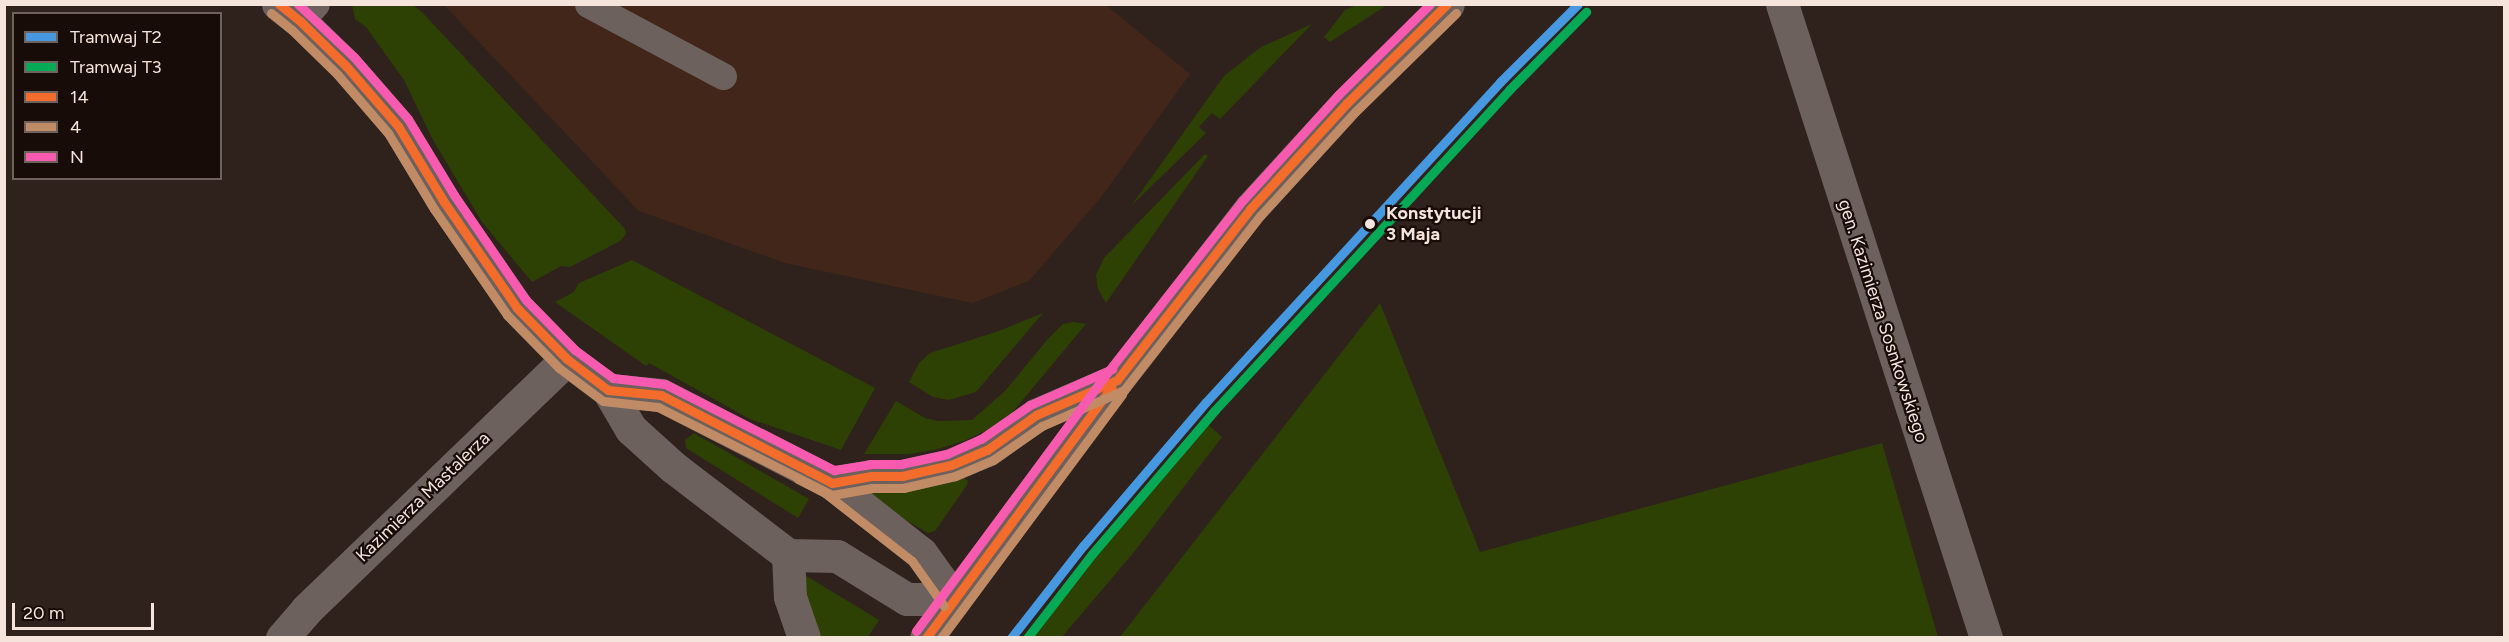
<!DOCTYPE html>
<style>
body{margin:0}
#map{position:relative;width:2509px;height:642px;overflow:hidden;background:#2f221c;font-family:Figtree,sans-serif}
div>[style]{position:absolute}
.built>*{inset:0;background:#422619}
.green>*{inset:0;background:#2d4104}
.service>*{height:27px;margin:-13.5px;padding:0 13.5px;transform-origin:13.5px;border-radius:13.5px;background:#6d615d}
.minor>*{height:33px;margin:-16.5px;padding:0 16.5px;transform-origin:16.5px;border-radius:16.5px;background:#6d615d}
.tertiary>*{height:33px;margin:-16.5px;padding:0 16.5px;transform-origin:16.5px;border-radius:16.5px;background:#6d615d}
.bus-1>*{height:9px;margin:-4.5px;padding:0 4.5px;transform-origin:4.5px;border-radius:4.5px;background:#f36c2b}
.bus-2>*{height:9px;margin:-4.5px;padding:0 4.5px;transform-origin:4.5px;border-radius:4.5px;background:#c18c65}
.bus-3>*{height:9px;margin:-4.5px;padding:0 4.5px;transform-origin:4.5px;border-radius:4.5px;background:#f75aaf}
.tram-1>*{height:9px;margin:-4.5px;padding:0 4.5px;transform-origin:4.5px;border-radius:4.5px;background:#4699e1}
.tram-2>*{height:9px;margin:-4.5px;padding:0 4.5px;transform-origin:4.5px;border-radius:4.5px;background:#06aa56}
.dots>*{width:16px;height:16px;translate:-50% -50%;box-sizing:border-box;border:3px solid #170c07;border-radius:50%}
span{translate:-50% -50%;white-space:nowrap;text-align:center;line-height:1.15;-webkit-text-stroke:4.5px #170c07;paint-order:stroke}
.stop-label{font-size:18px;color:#f4e4dc;font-weight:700}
.left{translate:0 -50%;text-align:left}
.street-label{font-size:18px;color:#f4e4dc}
.frame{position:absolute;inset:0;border:6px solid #f4e4dc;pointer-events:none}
.legend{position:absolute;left:12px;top:12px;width:210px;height:168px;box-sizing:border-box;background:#170c07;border:2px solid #6f625c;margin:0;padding:8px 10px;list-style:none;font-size:18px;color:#f4e4dc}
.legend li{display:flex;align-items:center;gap:12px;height:30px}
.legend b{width:30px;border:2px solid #6f625c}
.scale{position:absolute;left:12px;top:603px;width:142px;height:27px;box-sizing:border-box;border:3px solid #f4e4dc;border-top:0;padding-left:8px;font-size:18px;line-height:21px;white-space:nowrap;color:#f4e4dc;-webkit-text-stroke:4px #170c07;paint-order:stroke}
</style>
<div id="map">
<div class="built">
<div style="clip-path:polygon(444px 5px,1106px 5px,1190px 74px,1102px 196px,1029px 281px,972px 303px,785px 263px,639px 211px)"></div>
</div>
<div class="green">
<div style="clip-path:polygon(352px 5px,413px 5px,420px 10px,625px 229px,626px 234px,620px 241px,570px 267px,561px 266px,532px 282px,482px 222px,433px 140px,404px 80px,366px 27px,355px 19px)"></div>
<div style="clip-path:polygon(1357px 5px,1387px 5px,1330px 42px,1324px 37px,1345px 10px)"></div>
<div style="clip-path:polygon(1312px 24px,1220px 119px,1212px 113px,1199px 127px,1206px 133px,1131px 206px,1224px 76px,1261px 47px)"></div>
<div style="clip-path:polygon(1205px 154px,1208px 156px,1106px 303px,1098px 289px,1096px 275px,1104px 258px)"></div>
<div style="clip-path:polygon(632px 260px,875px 388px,841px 450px,750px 419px,649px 363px,646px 366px,555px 302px,574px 292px,579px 283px)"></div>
<div style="clip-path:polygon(1380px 303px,1480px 552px,1882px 443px,1938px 637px,1120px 637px)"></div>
<div style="clip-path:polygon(1043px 313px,976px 392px,949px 400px,933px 397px,909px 382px,919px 363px,930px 353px,999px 331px)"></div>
<div style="clip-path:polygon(1073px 322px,1086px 324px,1011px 414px,989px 429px,964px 441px,934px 450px,909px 454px,864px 454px,896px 401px,925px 418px,938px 421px,972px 420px,1005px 391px,1047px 340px,1063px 324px)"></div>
<div style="clip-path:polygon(1204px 421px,1222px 437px,1134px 552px,1062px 637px,1023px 637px,1112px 528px)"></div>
<div style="clip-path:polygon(694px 433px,809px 499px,798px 518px,686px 448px,685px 440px)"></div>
<div style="clip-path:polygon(963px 477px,968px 481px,967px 485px,935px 531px,928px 533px,865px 496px,866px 489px)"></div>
<div style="clip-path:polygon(799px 574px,803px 574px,879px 620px,868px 637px,819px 637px)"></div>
</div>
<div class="service">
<div style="left:588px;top:4px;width:153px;rotate:28.1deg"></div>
<div style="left:300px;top:21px;width:23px;rotate:-47deg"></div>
</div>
<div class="minor">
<div style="left:278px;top:4px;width:28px;rotate:38deg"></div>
<div style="left:300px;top:21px;width:64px;rotate:44.4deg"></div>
<div style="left:346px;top:66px;width:79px;rotate:49.1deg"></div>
<div style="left:398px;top:126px;width:89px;rotate:58.8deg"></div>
<div style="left:444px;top:202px;width:129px;rotate:55.4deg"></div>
<div style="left:517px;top:308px;width:71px;rotate:45.6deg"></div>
<div style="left:567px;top:359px;width:51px;rotate:37.1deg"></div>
<div style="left:608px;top:390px;width:45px;rotate:59.5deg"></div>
<div style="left:631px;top:429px;width:57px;rotate:42.1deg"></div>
<div style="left:673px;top:467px;width:145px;rotate:37.4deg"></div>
<div style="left:788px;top:555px;width:49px;rotate:1.2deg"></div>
<div style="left:837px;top:556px;width:82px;rotate:31.6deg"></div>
<div style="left:907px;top:599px;width:47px"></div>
<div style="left:1782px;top:4px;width:666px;rotate:72.16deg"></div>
<div style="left:608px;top:390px;width:53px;rotate:5.4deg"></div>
<div style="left:661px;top:395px;width:192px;rotate:27.2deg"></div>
<div style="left:832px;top:483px;width:113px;rotate:38.2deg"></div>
<div style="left:921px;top:553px;width:57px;rotate:54.3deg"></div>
<div style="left:832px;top:483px;width:40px;rotate:-10deg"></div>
<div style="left:871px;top:476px;width:31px"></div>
<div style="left:902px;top:476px;width:50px;rotate:-12.7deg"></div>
<div style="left:951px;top:465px;width:39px;rotate:-23deg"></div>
<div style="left:987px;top:450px;width:60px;rotate:-35.5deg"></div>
<div style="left:1036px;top:415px;width:88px;rotate:-23.4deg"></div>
<div style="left:788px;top:555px;width:42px;rotate:87.3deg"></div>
<div style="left:790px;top:597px;width:43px;rotate:71.1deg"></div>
<div style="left:282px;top:638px;width:37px;rotate:-49deg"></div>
<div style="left:306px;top:610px;width:362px;rotate:-43.9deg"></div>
</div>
<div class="tertiary">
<div style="left:926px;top:638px;width:321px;rotate:-53.5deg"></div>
<div style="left:1117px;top:380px;width:218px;rotate:-52.1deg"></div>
<div style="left:1251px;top:208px;width:142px;rotate:-47.6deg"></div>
<div style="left:1347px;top:103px;width:141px;rotate:-44.4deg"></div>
</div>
<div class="bus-1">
<div style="left:279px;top:4px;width:27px;rotate:39deg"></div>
<div style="left:300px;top:21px;width:64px;rotate:44.4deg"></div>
<div style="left:346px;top:66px;width:79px;rotate:49.1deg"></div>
<div style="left:398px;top:126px;width:89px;rotate:58.8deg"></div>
<div style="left:444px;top:202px;width:129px;rotate:55.4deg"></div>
<div style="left:517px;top:308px;width:71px;rotate:45.6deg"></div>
<div style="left:567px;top:359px;width:51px;rotate:37.1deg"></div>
<div style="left:608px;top:390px;width:53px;rotate:5.4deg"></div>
<div style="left:661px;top:395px;width:192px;rotate:27.2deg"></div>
<div style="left:832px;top:483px;width:40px;rotate:-10deg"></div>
<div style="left:871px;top:476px;width:31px"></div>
<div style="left:902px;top:476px;width:50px;rotate:-12.7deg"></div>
<div style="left:951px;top:465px;width:39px;rotate:-23deg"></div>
<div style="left:987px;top:450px;width:60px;rotate:-35.5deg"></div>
<div style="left:1036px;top:415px;width:88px;rotate:-23.4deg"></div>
<div style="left:1117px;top:380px;width:218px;rotate:-52.1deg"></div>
<div style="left:1251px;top:208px;width:142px;rotate:-47.6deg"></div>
<div style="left:1347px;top:103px;width:141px;rotate:-44.7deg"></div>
<div style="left:926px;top:638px;width:312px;rotate:-53.5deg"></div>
</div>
<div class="bus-2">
<div style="left:271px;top:13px;width:27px;rotate:39deg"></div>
<div style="left:292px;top:30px;width:63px;rotate:44.4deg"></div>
<div style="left:337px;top:74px;width:78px;rotate:49.2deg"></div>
<div style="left:388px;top:133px;width:89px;rotate:58.8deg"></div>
<div style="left:434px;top:209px;width:129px;rotate:55.4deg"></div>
<div style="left:507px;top:315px;width:74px;rotate:45.5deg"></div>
<div style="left:559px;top:368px;width:55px;rotate:36.9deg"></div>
<div style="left:603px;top:401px;width:55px;rotate:6.2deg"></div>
<div style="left:658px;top:407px;width:195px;rotate:26.8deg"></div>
<div style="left:832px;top:495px;width:41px;rotate:-9.9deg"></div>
<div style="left:872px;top:488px;width:31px"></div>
<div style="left:903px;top:488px;width:53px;rotate:-13deg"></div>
<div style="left:955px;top:476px;width:41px;rotate:-22.8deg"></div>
<div style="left:993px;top:460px;width:60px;rotate:-34.8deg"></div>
<div style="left:1042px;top:426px;width:90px;rotate:-23.7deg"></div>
<div style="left:1124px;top:390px;width:221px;rotate:-52deg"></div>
<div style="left:1260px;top:216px;width:142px;rotate:-47.6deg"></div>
<div style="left:1356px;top:111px;width:140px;rotate:-44.4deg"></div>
<div style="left:798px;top:479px;width:30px;rotate:27deg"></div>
<div style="left:825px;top:493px;width:110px;rotate:38deg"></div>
<div style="left:912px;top:561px;width:55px;rotate:54.6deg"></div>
<div style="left:941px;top:638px;width:304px;rotate:-53.4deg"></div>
</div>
<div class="bus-3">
<div style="left:298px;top:4px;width:77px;rotate:43.4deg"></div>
<div style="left:354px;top:57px;width:82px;rotate:48.9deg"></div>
<div style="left:408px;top:119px;width:89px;rotate:58.8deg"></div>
<div style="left:454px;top:195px;width:127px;rotate:55.6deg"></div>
<div style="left:526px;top:300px;width:70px;rotate:45.6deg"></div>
<div style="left:575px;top:350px;width:47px;rotate:36.4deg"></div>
<div style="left:613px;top:378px;width:52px;rotate:6.6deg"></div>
<div style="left:665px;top:384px;width:190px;rotate:27deg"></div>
<div style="left:834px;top:470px;width:36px;rotate:-9deg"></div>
<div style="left:870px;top:464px;width:31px"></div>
<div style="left:901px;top:464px;width:47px;rotate:-12.3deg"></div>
<div style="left:947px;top:454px;width:37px;rotate:-24deg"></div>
<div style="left:981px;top:439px;width:60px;rotate:-34.8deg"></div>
<div style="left:1030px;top:405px;width:90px;rotate:-23.7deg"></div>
<div style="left:916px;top:631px;width:321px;rotate:-53.5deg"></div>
<div style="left:1107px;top:373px;width:219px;rotate:-51.9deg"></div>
<div style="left:1242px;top:201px;width:143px;rotate:-47.8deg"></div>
<div style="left:1338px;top:95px;width:129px;rotate:-44.7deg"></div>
</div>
<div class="tram-1">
<div style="left:1011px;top:638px;width:117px;rotate:-52deg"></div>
<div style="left:1083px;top:546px;width:189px;rotate:-49.5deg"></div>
<div style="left:1206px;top:402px;width:435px;rotate:-47.4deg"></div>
<div style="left:1500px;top:82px;width:110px;rotate:-45deg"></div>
</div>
<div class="tram-2">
<div style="left:1027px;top:638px;width:106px;rotate:-52.3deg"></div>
<div style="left:1092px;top:554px;width:189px;rotate:-49.5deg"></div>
<div style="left:1215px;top:410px;width:435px;rotate:-47.4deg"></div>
<div style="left:1509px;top:90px;width:110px;rotate:-45.4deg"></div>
</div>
<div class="dots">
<div style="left:1370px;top:224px;background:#f4e4dc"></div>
</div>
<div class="stop-label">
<span class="left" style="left:1386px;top:224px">Konstytucji<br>3 Maja</span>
</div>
<div class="street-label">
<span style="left:1883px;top:321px;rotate:72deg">gen. Kazimierza Sosnkowskiego</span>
<span style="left:423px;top:497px;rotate:-44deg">Kazimierza Mastalerza</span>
</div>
<div class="frame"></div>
<ul class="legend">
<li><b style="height:8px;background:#4699e1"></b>Tramwaj T2</li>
<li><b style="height:8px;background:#06aa56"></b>Tramwaj T3</li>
<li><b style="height:8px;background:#f36c2b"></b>14</li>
<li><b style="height:8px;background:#c18c65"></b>4</li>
<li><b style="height:8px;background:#f75aaf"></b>N</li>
</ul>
<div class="scale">20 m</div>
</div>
